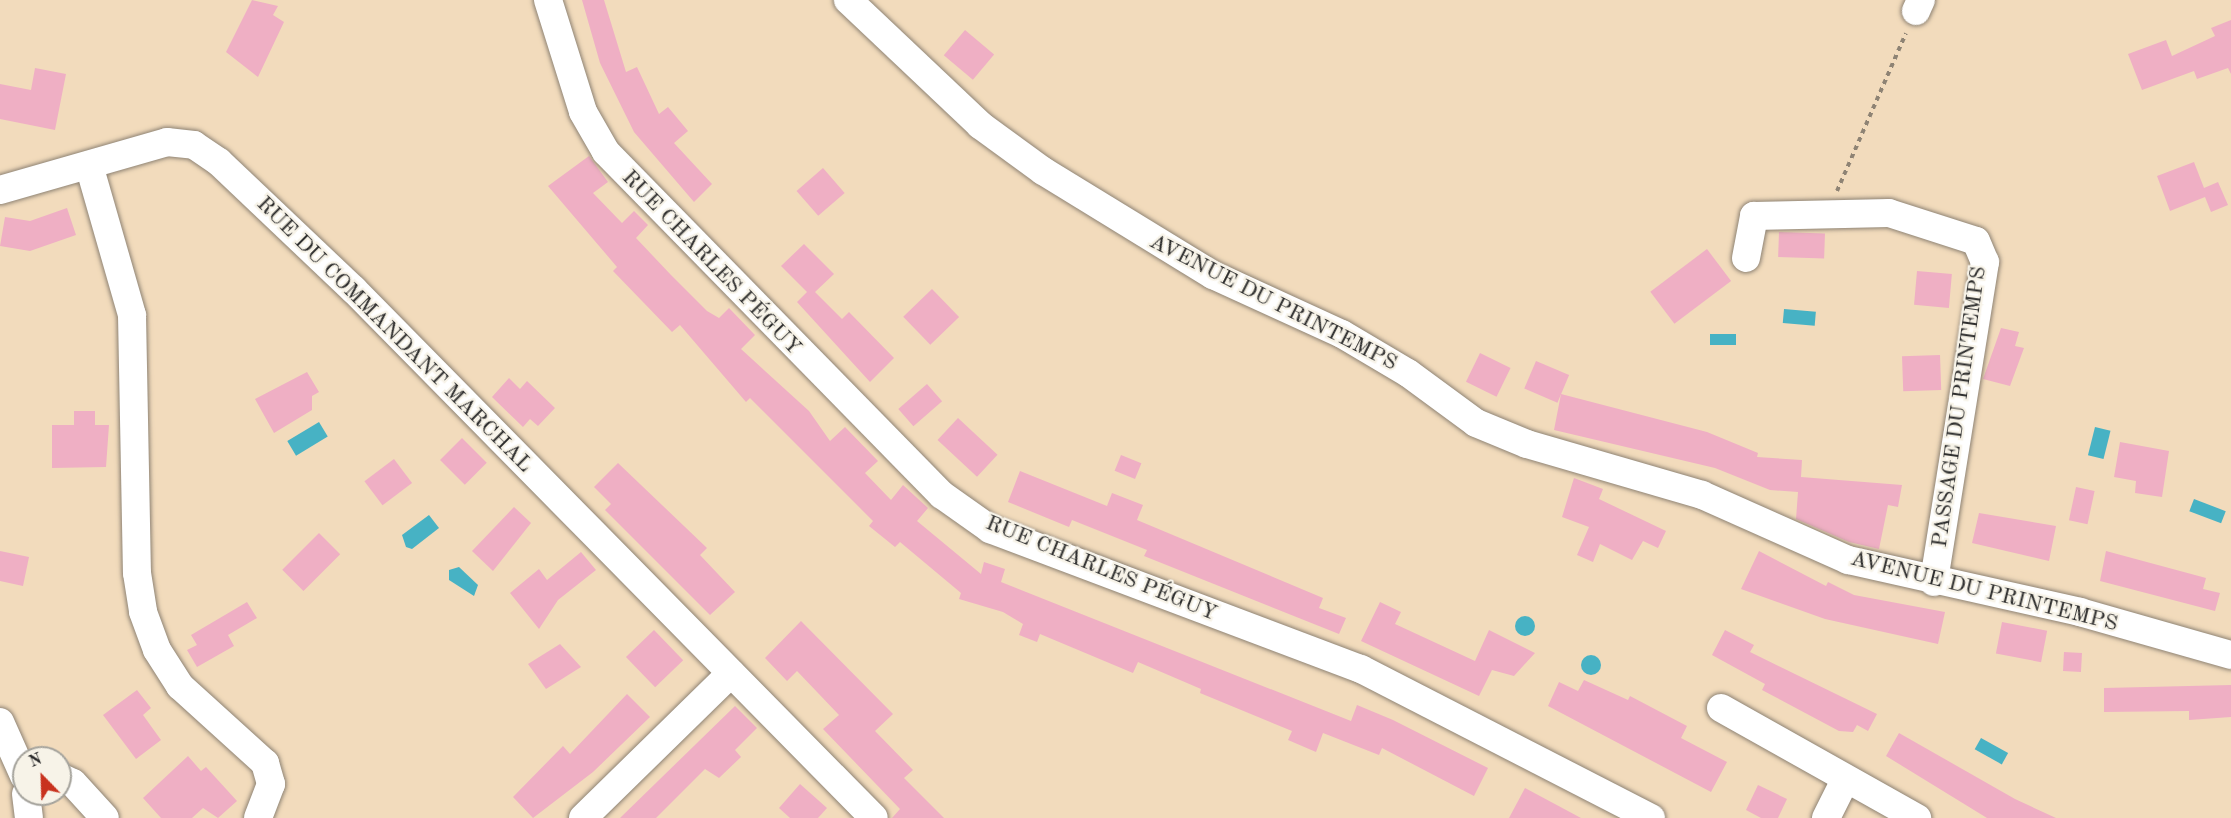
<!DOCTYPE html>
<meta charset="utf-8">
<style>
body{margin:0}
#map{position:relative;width:2231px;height:818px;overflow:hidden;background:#f2dbbc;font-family:"Old Standard TT",serif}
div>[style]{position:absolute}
.water>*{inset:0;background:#47b2c4;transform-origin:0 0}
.round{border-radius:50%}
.building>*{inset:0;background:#efafc4;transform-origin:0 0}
.path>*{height:4px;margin-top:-2px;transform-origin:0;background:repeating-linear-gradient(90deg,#8e8374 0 4.5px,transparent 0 9px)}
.roads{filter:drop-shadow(0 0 2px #8e8374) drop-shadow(0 0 2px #8e8374)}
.minor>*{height:28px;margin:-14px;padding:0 14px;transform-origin:14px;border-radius:14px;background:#fff}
span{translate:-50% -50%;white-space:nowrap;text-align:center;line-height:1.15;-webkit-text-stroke:4.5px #f7f3e8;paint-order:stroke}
.street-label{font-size:22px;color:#2b2b2b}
.north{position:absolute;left:12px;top:746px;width:60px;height:60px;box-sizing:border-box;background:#f7f3e8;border:2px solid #a5a39c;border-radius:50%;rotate:337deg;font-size:16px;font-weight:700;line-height:24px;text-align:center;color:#2b2b2b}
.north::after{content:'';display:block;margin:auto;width:21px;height:27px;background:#c8321e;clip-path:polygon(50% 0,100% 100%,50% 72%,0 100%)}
</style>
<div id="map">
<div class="water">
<div style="left:1784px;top:309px;width:32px;height:14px;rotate:5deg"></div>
<div style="left:1710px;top:334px;width:26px;height:11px"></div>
<div style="left:319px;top:422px;width:17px;height:37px;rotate:59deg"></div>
<div style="left:2095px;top:427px;width:16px;height:29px;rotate:14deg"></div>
<div style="left:2194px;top:499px;width:34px;height:13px;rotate:21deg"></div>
<div style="clip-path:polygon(429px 515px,439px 528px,412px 549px,406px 547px,402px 535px)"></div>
<div style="clip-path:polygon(459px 567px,478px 585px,474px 596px,449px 580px,449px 570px)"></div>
<div class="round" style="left:1515px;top:616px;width:20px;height:20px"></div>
<div class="round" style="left:1581px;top:655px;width:20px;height:20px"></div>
<div style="left:1981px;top:738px;width:31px;height:13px;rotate:29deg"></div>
</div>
<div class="building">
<div style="clip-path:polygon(252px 0,278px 6px,273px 15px,284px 22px,258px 77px,226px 52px)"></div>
<div style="clip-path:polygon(582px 0,604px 0,626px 72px,637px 67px,659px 114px,668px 107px,688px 131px,674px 143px,712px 184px,694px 202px,634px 132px,600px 63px)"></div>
<div style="clip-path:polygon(2231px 20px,2231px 74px,2228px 68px,2197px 79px,2194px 71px,2142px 90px,2128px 54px,2166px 40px,2172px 56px,2215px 36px,2211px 28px)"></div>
<div style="left:965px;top:30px;width:38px;height:33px;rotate:40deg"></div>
<div style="clip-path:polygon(35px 68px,66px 74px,55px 130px,0 119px,0 84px,31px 90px)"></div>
<div style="clip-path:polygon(589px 156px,608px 182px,593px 193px,622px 223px,634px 211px,648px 225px,636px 238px,671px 275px,707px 311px,719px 318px,729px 308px,755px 335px,741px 349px,809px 411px,830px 441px,845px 427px,878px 461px,865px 473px,891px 500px,903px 485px,928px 508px,917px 521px,981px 574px,984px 562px,1005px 569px,1001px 582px,1351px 721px,1357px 705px,1393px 720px,1488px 768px,1474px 796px,1382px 748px,1379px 755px,1323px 733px,1316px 752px,1288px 740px,1292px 731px,1200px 693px,1201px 689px,1138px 662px,1133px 673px,1040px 634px,1037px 642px,1019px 635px,1023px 624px,1003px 612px,959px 599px,961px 593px,900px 542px,895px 547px,869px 526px,873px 521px,750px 398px,746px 402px,680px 325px,672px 332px,613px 271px,617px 267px,548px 186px)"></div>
<div style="clip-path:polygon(2194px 162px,2204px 188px,2218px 182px,2228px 205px,2211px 212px,2205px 197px,2170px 211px,2157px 176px)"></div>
<div style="left:823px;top:168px;width:33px;height:35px;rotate:49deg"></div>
<div style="clip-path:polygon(67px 208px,76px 235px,30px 251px,0 246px,5px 217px,30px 221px)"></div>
<div style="left:1779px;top:232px;width:46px;height:25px;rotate:2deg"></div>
<div style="clip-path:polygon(804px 244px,834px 274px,815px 292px,842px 319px,849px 312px,894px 358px,870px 382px,797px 302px,807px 292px,781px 266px)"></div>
<div style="left:1707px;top:249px;width:40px;height:71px;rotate:53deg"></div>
<div style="left:1917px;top:271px;width:35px;height:34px;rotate:5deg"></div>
<div style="left:932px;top:289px;width:39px;height:40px;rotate:46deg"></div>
<div style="clip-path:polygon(2001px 328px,2019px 332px,2015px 346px,2024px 348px,2010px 386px,1983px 379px)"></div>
<div style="left:1480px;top:353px;width:34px;height:32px;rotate:26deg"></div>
<div style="left:1940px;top:355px;width:35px;height:38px;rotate:88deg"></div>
<div style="left:1536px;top:361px;width:36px;height:30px;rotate:23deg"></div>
<div style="clip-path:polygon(307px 372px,319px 392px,312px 396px,312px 410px,274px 433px,255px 399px)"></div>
<div style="clip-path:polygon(509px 378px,520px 389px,527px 381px,555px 408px,538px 426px,530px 419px,523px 427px,492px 397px)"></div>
<div style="left:927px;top:384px;width:23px;height:38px;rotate:49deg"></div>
<div style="clip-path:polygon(1561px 394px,1707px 432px,1758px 453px,1757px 457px,1802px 460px,1801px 477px,1902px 485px,1898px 507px,1888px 505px,1879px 549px,1849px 542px,1796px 519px,1798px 492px,1770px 490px,1715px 468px,1554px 430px)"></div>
<div style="clip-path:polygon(74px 411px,95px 411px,95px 425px,109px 425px,106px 467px,52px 468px,52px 425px,74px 425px)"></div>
<div style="left:958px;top:418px;width:54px;height:30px;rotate:43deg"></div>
<div style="left:462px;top:438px;width:35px;height:31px;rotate:45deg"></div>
<div style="clip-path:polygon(2120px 442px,2169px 451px,2162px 497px,2135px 493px,2136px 481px,2114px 477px)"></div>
<div style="left:1121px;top:455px;width:22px;height:17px;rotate:22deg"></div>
<div style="left:394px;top:459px;width:30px;height:37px;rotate:53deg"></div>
<div style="clip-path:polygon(618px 463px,707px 548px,700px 555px,735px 592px,710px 615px,605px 510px,611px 504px,594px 487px)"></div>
<div style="clip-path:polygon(1020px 471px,1107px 506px,1112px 493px,1143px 505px,1137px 520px,1323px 598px,1319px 608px,1346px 618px,1339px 634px,1144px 556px,1147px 550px,1072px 520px,1069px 527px,1008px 502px)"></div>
<div style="clip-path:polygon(1574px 478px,1603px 489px,1599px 499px,1666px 531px,1658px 548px,1643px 541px,1632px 560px,1600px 544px,1593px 562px,1577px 555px,1589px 527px,1562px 517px)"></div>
<div style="left:2076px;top:487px;width:19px;height:34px;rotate:12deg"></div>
<div style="clip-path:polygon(514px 507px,531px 523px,493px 571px,472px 551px)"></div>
<div style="clip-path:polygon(1979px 513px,2056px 526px,2049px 561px,1972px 543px)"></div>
<div style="left:319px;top:533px;width:30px;height:52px;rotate:45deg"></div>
<div style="clip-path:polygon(0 551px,29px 557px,23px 586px,0 581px)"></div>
<div style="clip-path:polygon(1759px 551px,1826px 586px,1828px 582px,1854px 595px,1945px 612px,1938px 644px,1825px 619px,1741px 589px)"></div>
<div style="clip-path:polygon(2106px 551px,2206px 578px,2203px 589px,2220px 593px,2215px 611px,2100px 581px)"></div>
<div style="clip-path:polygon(581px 552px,596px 570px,558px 600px,539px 629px,510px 593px,539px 569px,547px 580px)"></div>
<div style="clip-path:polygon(247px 602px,257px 618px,228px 635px,234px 646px,197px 667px,187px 650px,197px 645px,191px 635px)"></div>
<div style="clip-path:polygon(1380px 602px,1401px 612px,1395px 624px,1475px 661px,1489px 630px,1535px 653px,1514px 676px,1492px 670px,1479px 696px,1361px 641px)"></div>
<div style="clip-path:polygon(801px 621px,893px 714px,875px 731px,913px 770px,904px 778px,944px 818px,892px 818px,900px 809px,823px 729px,839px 715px,797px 671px,787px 681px,765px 658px)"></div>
<div style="left:2002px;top:622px;width:46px;height:32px;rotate:11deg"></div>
<div style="left:654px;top:630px;width:42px;height:39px;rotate:46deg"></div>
<div style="clip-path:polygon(1725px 630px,1754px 645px,1750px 652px,1877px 714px,1868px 731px,1857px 725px,1853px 732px,1839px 731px,1762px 690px,1765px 684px,1712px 655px)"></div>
<div style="clip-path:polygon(560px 644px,581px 667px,546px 689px,528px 664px)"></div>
<div style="left:2064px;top:652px;width:18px;height:19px;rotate:3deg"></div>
<div style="clip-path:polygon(1584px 680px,1628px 700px,1630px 696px,1687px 726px,1681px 738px,1727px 762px,1711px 792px,1548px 706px,1559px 682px,1578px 691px)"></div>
<div style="clip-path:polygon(2231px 685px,2231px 717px,2189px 720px,2189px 711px,2104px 712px,2104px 688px)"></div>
<div style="clip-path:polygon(137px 690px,151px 708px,143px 715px,161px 740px,136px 759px,103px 715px)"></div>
<div style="clip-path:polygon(627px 694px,650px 717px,593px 772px,533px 818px,513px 797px,563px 746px,570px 754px)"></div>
<div style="clip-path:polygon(735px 706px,757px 728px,735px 750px,741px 757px,719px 778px,705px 769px,656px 818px,620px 818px)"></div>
<div style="clip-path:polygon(1899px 733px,2015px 799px,2056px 818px,1987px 818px,1886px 756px)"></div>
<div style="clip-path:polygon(188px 756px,201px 771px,206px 767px,237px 801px,218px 818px,203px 808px,192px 818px,161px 818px,143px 798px)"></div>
<div style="clip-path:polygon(800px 784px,827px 808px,818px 818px,790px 818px,779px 808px)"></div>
<div style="clip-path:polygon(1758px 785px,1787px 799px,1778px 818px,1761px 818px,1746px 810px)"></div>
<div style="clip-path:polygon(1525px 788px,1581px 818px,1509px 818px)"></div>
</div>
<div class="path">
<div style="left:1837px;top:191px;width:172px;rotate:-66.4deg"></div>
</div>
<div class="roads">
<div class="minor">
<div style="left:548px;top:0;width:117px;rotate:72.6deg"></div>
<div style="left:583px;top:112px;width:46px;rotate:60.1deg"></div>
<div style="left:606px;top:152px;width:480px;rotate:45.6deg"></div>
<div style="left:942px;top:495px;width:59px;rotate:35.3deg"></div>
<div style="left:990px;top:529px;width:397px;rotate:20.7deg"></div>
<div style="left:1361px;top:669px;width:326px;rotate:27.2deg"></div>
<div style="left:848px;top:0;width:182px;rotate:43.4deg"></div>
<div style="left:980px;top:125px;width:78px;rotate:36.1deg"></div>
<div style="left:1043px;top:171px;width:199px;rotate:31.5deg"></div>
<div style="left:1213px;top:275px;width:142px;rotate:24.6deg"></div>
<div style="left:1342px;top:334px;width:77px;rotate:30.6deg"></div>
<div style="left:1408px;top:373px;width:84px;rotate:36.3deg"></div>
<div style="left:1476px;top:423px;width:55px;rotate:22.4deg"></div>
<div style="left:1527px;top:444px;width:182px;rotate:16.2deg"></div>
<div style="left:1702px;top:495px;width:160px;rotate:24deg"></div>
<div style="left:1848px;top:560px;width:238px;rotate:12.6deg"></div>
<div style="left:2080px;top:612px;width:157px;rotate:15.9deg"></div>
<div style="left:1916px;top:11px;width:12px;rotate:-66deg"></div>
<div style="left:89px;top:165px;width:156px;rotate:74deg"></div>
<div style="left:132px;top:315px;width:258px;rotate:88.9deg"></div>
<div style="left:137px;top:573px;width:39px;rotate:81deg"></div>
<div style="left:143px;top:612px;width:40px;rotate:69.8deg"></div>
<div style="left:157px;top:650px;width:43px;rotate:57.4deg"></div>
<div style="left:180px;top:686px;width:115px;rotate:42.2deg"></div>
<div style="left:265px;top:763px;width:22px;rotate:74deg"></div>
<div style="left:271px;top:784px;width:36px;rotate:111deg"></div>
<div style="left:0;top:190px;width:174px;rotate:-16deg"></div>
<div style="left:167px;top:142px;width:27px;rotate:6deg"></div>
<div style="left:194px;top:145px;width:30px;rotate:34deg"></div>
<div style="left:219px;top:162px;width:185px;rotate:43.5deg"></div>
<div style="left:353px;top:289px;width:742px;rotate:45.44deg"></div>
<div style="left:1746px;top:258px;width:43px;rotate:-79.2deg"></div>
<div style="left:1754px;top:216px;width:135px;rotate:-1.3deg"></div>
<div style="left:1889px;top:213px;width:91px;rotate:17.8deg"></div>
<div style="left:1976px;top:241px;width:23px;rotate:67deg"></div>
<div style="left:1985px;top:262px;width:324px;rotate:99.1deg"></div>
<div style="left:1721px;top:708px;width:225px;rotate:29.3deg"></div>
<div style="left:0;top:722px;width:59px;rotate:66deg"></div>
<div style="left:60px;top:777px;width:14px;rotate:25deg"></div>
<div style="left:73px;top:783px;width:47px;rotate:47.6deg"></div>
<div style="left:26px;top:794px;width:24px;rotate:83deg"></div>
<div style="left:583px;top:818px;width:207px;rotate:-44.4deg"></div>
<div style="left:1826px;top:818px;width:42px;rotate:-63.4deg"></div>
</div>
</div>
<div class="street-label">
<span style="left:711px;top:263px;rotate:46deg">RUE CHARLES PÉGUY</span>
<span style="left:1273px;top:303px;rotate:27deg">AVENUE DU PRINTEMPS</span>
<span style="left:394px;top:335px;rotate:45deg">RUE DU COMMANDANT MARCHAL</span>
<span style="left:1960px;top:407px;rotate:-82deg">PASSAGE DU PRINTEMPS</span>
<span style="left:1101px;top:569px;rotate:22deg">RUE CHARLES PÉGUY</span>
<span style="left:1984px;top:592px;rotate:14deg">AVENUE DU PRINTEMPS</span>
</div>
<div class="north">N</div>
</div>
